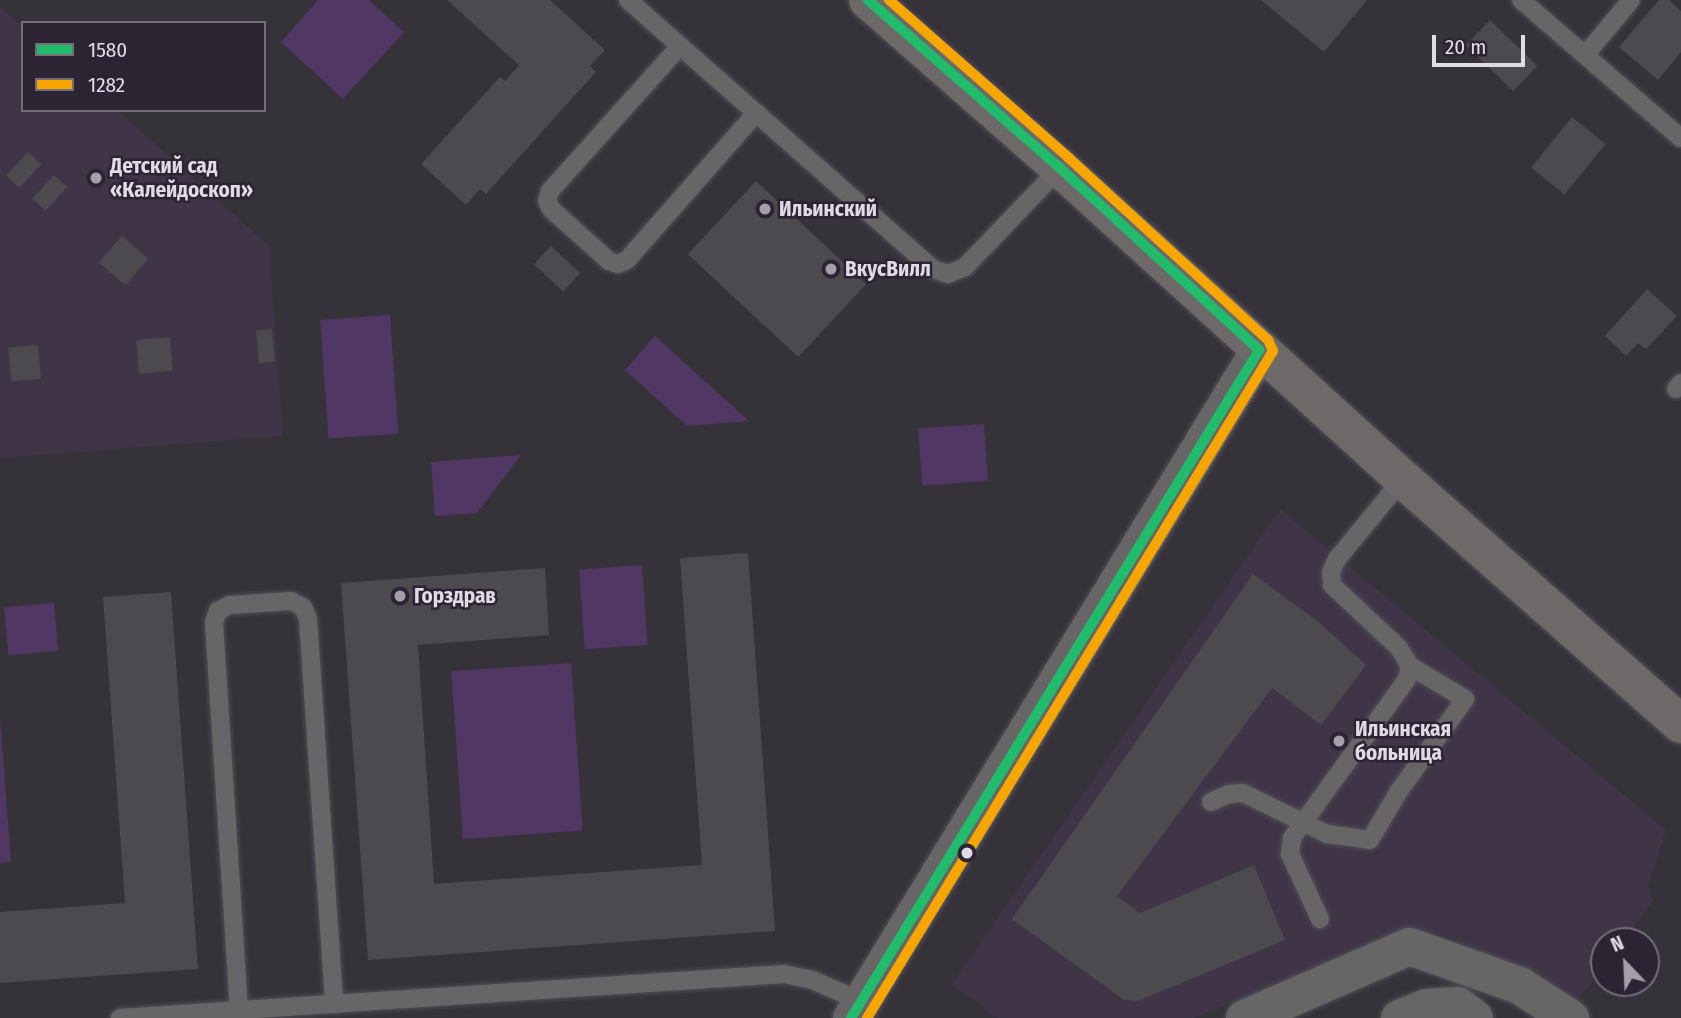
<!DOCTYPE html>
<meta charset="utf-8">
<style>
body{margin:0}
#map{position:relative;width:1681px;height:1018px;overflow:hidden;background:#36323a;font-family:"Fira Sans Condensed",sans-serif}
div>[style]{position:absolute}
.built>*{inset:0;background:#3f3547}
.green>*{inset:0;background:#513764;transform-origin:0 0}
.building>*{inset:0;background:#4c494f;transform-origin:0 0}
.roads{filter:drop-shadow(0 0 2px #514e55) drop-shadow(0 0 2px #514e55)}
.lane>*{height:18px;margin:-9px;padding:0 9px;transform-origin:9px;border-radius:9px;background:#676566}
.street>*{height:37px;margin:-18.5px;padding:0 18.5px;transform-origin:18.5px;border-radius:18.5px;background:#676566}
.secondary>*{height:38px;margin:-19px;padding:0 19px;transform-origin:19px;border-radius:19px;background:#6c6968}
.bus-1>*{height:10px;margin:-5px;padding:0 5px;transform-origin:5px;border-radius:5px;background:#20bc6c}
.bus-2>*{height:10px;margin:-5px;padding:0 5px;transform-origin:5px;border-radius:5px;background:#f7a600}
.dots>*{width:19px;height:19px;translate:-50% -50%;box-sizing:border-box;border:4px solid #2c2433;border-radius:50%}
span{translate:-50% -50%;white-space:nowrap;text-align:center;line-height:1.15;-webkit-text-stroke:5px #2c2433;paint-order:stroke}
.poi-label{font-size:21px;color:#e0dbe5;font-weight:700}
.left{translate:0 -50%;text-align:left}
.legend{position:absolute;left:21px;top:21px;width:245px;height:91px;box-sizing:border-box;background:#2c2433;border:2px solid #746d7a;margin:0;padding:9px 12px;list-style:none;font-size:21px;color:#e0dbe5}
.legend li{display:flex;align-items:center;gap:14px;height:35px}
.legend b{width:35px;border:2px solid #746d7a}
.north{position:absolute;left:1590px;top:927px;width:70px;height:70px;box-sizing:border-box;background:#2c2433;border:2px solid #746d7a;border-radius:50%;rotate:337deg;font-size:19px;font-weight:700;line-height:28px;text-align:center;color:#e0dbe5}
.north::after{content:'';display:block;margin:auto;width:24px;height:32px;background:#a4a0a9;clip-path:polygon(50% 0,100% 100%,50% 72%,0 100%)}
.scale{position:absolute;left:1432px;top:35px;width:93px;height:32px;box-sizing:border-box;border:4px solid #e0dbe5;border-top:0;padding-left:9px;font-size:21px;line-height:24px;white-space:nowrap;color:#e0dbe5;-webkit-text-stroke:5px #2c2433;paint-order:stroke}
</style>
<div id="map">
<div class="built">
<div style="clip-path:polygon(0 7px,23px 27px,23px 110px,117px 110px,269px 246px,283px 436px,0 458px)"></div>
<div style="clip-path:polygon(1280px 509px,1666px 830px,1648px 887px,1654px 900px,1623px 941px,1604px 941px,1604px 966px,1575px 1004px,1441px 933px,1372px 944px,1194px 1018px,997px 1018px,952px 984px)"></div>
</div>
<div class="green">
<div style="clip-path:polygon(318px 0,369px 0,404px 32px,343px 99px,281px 42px)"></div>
<div style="left:390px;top:315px;width:119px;height:70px;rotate:86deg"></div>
<div style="clip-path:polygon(655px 336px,749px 421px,687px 426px,625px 370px)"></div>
<div style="left:984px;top:424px;width:57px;height:66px;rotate:86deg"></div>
<div style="clip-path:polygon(521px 455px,477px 513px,435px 516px,431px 462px)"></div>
<div style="left:642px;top:565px;width:80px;height:63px;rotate:86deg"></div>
<div style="left:54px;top:603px;width:48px;height:50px;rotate:85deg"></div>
<div style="left:571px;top:663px;width:168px;height:120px;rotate:86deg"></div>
<div style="clip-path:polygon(0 716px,11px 862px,0 863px)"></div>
</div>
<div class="building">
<div style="clip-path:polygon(447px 0,550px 0,605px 50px,590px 66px,596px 72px,486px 194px,480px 189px,466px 205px,421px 164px,500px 77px,505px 81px,519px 65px)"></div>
<div style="clip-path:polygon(1261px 0,1367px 0,1324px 52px)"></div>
<div style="clip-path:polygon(1659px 0,1669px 0,1681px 11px,1681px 52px,1658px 80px,1619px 47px)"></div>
<div style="left:1490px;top:20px;width:66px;height:35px;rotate:44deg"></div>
<div style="left:1572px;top:117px;width:43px;height:65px;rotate:39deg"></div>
<div style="left:28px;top:152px;width:18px;height:32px;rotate:43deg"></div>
<div style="left:54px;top:175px;width:18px;height:32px;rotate:43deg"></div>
<div style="left:756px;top:181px;width:151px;height:100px;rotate:43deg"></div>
<div style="left:122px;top:236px;width:35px;height:35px;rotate:41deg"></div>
<div style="left:551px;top:246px;width:40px;height:25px;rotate:43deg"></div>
<div style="clip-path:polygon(1647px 289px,1677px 316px,1646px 349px,1638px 343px,1626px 356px,1605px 336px)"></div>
<div style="left:272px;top:329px;width:33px;height:16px;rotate:85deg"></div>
<div style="left:170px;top:337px;width:34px;height:34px;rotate:85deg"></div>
<div style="left:38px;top:345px;width:34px;height:30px;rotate:85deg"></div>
<div style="clip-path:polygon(748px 553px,775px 931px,368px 960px,341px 583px,545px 568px,549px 635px,418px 645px,434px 884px,702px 865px,680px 558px)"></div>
<div style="clip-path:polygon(1253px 574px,1320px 623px,1366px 665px,1321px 725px,1272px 688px,1117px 896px,1140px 913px,1254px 865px,1285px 940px,1138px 1001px,1124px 1000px,1012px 919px)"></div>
<div style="clip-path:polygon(171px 592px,198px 969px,0 983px,0 912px,125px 903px,103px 597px)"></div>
</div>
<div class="roads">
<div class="lane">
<div style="left:628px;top:0;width:407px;rotate:41.4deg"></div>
<div style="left:933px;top:269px;width:16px;rotate:18deg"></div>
<div style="left:948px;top:274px;width:18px;rotate:-22deg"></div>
<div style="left:965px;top:267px;width:137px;rotate:-46.2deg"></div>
<div style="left:1521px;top:0;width:211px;rotate:40.8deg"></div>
<div style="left:680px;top:46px;width:195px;rotate:131.9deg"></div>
<div style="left:550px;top:191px;width:10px;rotate:107deg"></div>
<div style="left:547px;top:201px;width:9px;rotate:63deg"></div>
<div style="left:551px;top:209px;width:78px;rotate:41.9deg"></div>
<div style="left:609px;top:261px;width:9px;rotate:18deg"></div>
<div style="left:618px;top:264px;width:10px;rotate:-24deg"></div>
<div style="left:627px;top:260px;width:196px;rotate:-48.7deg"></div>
<div style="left:1586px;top:54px;width:70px;rotate:-50.2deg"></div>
<div style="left:1676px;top:389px;width:8px;rotate:-50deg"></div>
<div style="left:1211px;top:802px;width:20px;rotate:-24deg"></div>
<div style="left:1229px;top:794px;width:14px;rotate:-4deg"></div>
<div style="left:1243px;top:793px;width:93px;rotate:26deg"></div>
<div style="left:1327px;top:834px;width:43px;rotate:7.9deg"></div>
<div style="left:1370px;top:840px;width:57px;rotate:-59.4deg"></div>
<div style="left:1399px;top:791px;width:113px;rotate:-54.3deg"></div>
<div style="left:1465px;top:699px;width:64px;rotate:-149deg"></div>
<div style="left:1320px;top:919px;width:72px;rotate:-114.8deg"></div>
<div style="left:1290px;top:854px;width:16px;rotate:-83deg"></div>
<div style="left:1292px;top:838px;width:196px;rotate:-54.1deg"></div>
<div style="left:1407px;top:679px;width:13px;rotate:-77deg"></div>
<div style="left:1410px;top:666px;width:22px;rotate:-122deg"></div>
<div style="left:1398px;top:647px;width:91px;rotate:-136.8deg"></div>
<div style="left:1332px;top:585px;width:13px;rotate:-94deg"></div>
<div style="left:1331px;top:572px;width:14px;rotate:-65deg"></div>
<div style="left:1337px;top:559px;width:104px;rotate:-50.5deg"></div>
<div style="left:239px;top:1010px;width:389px;rotate:-93.7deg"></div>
<div style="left:214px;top:622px;width:12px;rotate:-70deg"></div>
<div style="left:218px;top:611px;width:13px;rotate:-27deg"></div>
<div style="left:230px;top:605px;width:61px;rotate:-3.8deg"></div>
<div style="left:291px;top:601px;width:13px;rotate:27deg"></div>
<div style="left:303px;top:607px;width:13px;rotate:67deg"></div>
<div style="left:308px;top:619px;width:386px;rotate:86.1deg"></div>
<div style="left:120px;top:1018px;width:665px;rotate:-3.79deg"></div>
<div style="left:784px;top:974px;width:29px;rotate:12deg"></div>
<div style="left:812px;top:980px;width:53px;rotate:23.2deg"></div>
</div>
<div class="street">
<div style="left:851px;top:1018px;width:783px;rotate:-58.58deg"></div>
<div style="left:1244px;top:1018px;width:180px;rotate:-23.6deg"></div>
<div style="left:1409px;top:946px;width:117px;rotate:19.5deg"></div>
<div style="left:1519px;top:985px;width:61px;rotate:32.9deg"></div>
<div style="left:1399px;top:1018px;width:29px;rotate:-22deg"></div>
<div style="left:1426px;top:1007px;width:31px;rotate:-4deg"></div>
<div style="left:1457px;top:1005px;width:21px;rotate:37deg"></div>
</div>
<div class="secondary">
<div style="left:868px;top:0;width:255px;rotate:41.2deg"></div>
<div style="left:1060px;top:168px;width:463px;rotate:42.2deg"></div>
<div style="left:1403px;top:479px;width:371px;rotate:41.4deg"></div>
</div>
</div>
<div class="bus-1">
<div style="left:868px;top:0;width:255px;rotate:41.2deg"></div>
<div style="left:1060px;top:168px;width:270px;rotate:42.4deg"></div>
<div style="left:851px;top:1018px;width:783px;rotate:-58.58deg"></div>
</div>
<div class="bus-2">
<div style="left:867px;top:1018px;width:781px;rotate:-58.67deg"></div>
<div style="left:1273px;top:351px;width:12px;rotate:-114deg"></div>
<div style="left:1268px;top:340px;width:270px;rotate:-137.6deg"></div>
<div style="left:1069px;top:158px;width:240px;rotate:-138.7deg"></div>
</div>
<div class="dots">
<div style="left:96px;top:178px;background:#a4a0a9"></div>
<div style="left:765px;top:209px;background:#a4a0a9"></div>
<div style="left:831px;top:269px;background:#a4a0a9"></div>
<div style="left:400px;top:596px;background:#a4a0a9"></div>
<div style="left:1339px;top:741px;background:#a4a0a9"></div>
<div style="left:967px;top:853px;background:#e0dbe5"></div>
</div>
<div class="poi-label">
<span class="left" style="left:110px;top:178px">Детский сад<br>«Калейдоскоп»</span>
<span class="left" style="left:779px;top:209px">Ильинский</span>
<span class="left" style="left:845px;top:269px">ВкусВилл</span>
<span class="left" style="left:414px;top:596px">Горздрав</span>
<span class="left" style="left:1355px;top:741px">Ильинская<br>больница</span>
</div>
<ul class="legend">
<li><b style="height:9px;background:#20bc6c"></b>1580</li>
<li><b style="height:9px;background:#f7a600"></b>1282</li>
</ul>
<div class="north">N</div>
<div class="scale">20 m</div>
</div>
